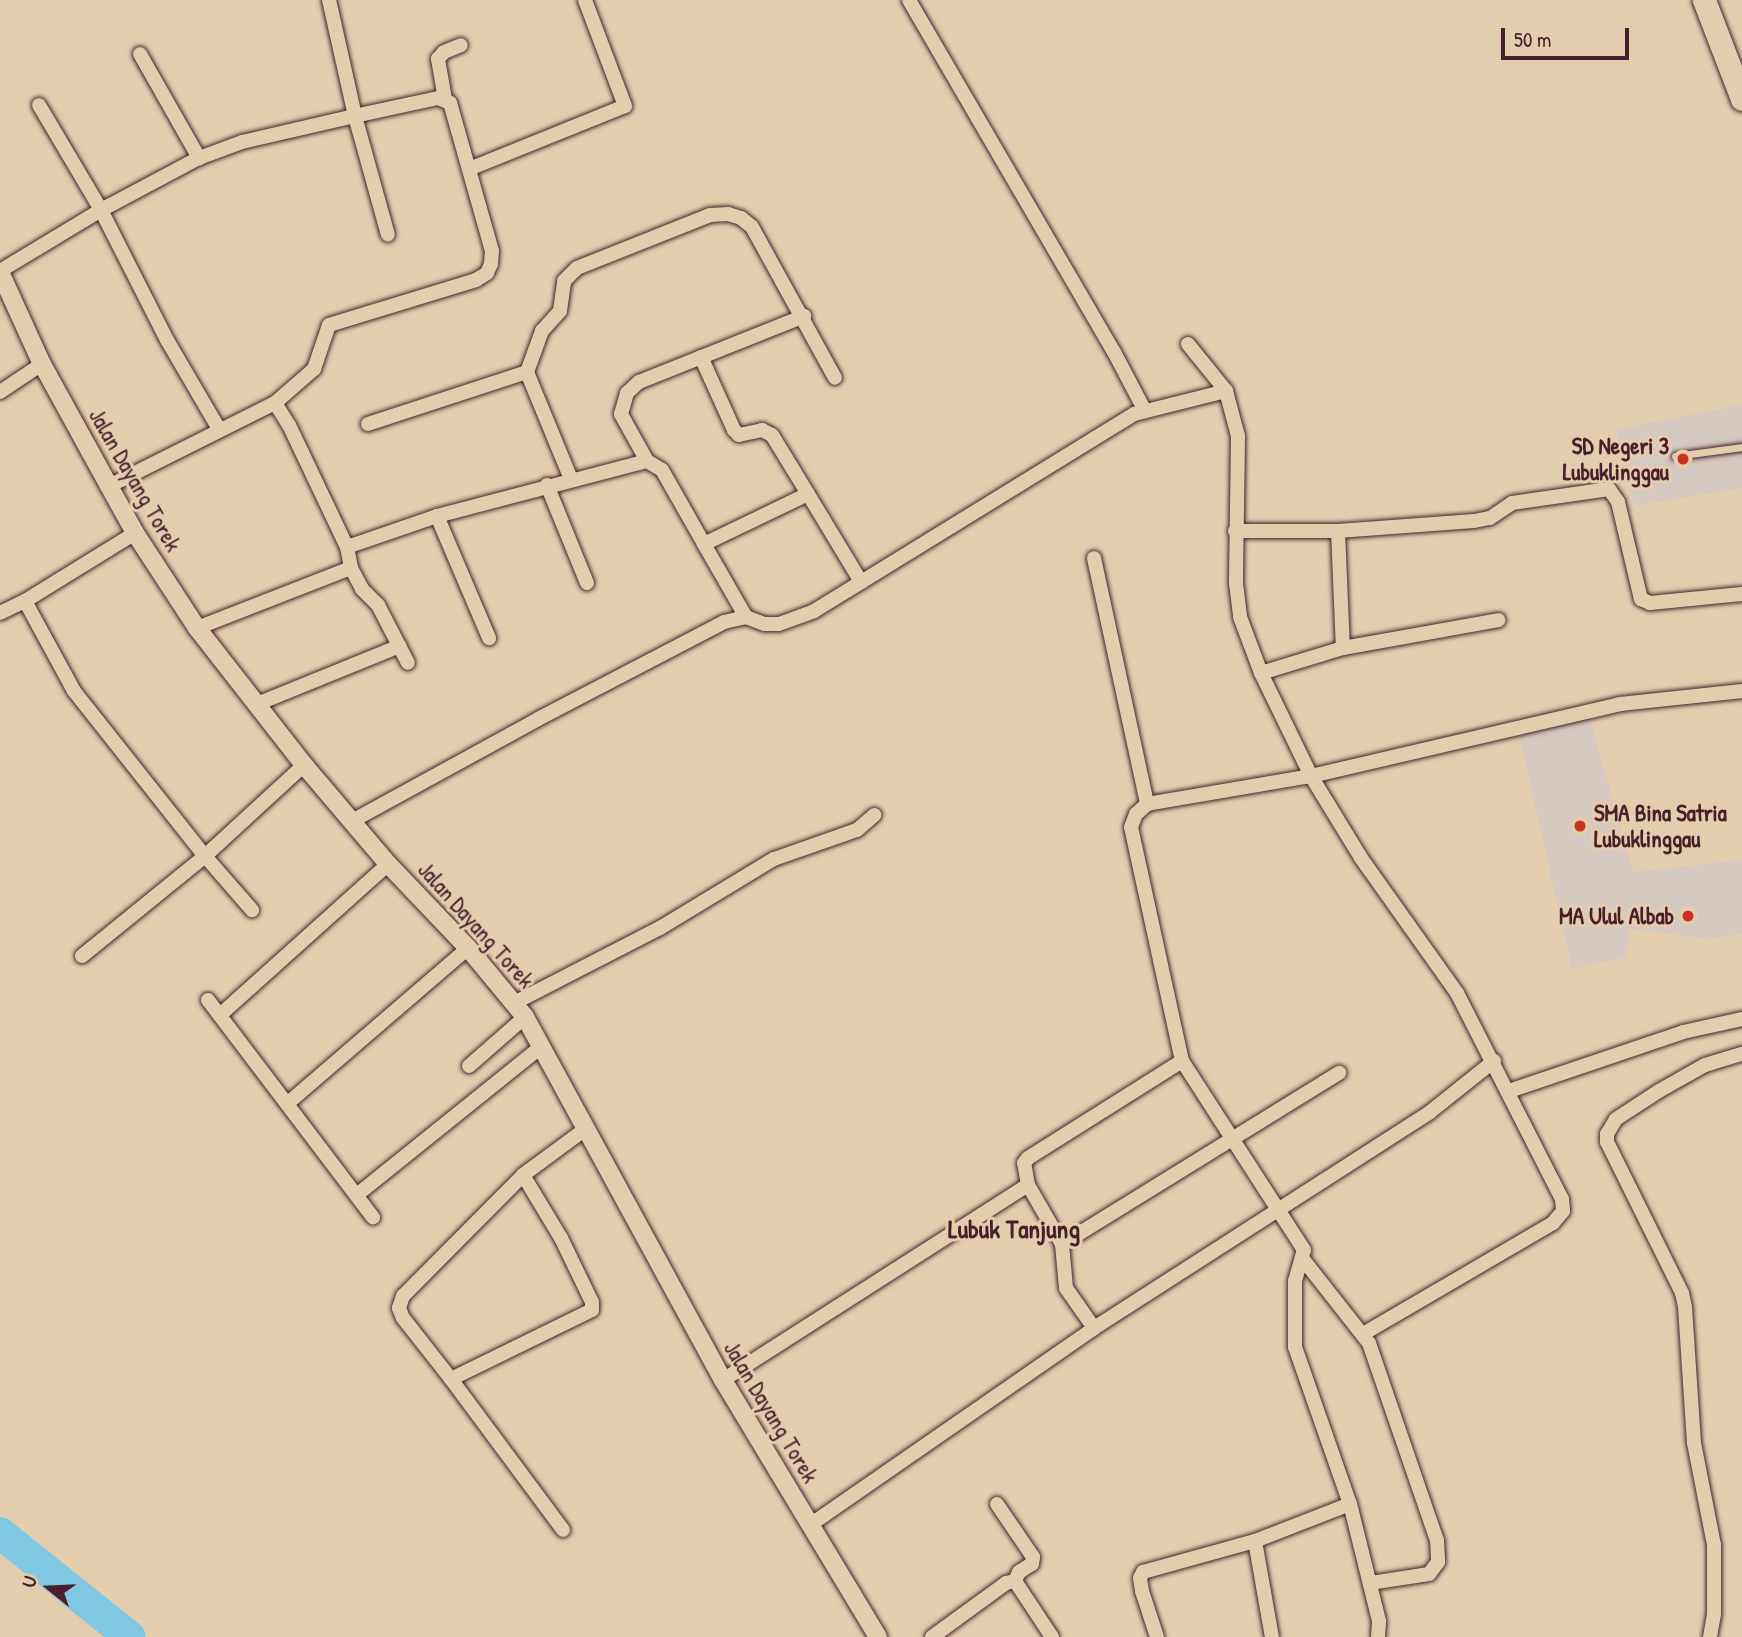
<!DOCTYPE html>
<style>
body{margin:0}
#map{position:relative;width:1742px;height:1637px;overflow:hidden;background:#e4cdad;font-family:"Patrick Hand",sans-serif}
div>[style]{position:absolute}
.built>*{inset:0;background:#d3c9c0}
.river>*{height:32px;margin:-16px;padding:0 16px;transform-origin:16px;border-radius:16px;background:#80c8e1}
.roads{filter:drop-shadow(0 0 2px #4a1f2b) drop-shadow(0 0 2px #4a1f2b)}
.service>*{height:7px;margin:-3.5px;padding:0 3.5px;transform-origin:3.5px;border-radius:3.5px;background:#e4cdad}
.minor>*{height:14px;margin:-7px;padding:0 7px;transform-origin:7px;border-radius:7px;background:#e4cdad}
.tertiary>*{height:18px;margin:-9px;padding:0 9px;transform-origin:9px;border-radius:9px;background:#e4cdad}
.trunk>*{height:23px;margin:-11.5px;padding:0 11.5px;transform-origin:11.5px;border-radius:11.5px;background:#e4cdad}
.dots>*{width:19px;height:19px;translate:-50% -50%;box-sizing:border-box;border:4px solid #e4cdad;border-radius:50%}
span{translate:-50% -50%;white-space:nowrap;text-align:center;line-height:1.15;-webkit-text-stroke:6px #e4cdad;paint-order:stroke}
.poi-label{font-size:23px;color:#4a1f2b;font-weight:700}
.right{translate:-100% -50%;text-align:right}
.left{translate:0 -50%;text-align:left}
.street-label{font-size:23px;color:#4a1f2b}
.quarter-label{font-size:26px;color:#4a1f2b;font-weight:700}
.north{position:absolute;left:14px;top:1553px;width:70px;height:70px;-webkit-text-stroke:5px #e4cdad;paint-order:stroke;rotate:288deg;font-size:19px;font-weight:700;line-height:28px;text-align:center;color:#4a1f2b}
.north::after{content:'';display:block;margin:auto;width:24px;height:32px;background:#4a1f2b;clip-path:polygon(50% 0,100% 100%,50% 72%,0 100%)}
.scale{position:absolute;left:1501px;top:28px;width:128px;height:32px;box-sizing:border-box;border:4px solid #4a1f2b;border-top:0;padding-left:9px;font-size:21px;line-height:24px;white-space:nowrap;color:#4a1f2b;-webkit-text-stroke:5px #e4cdad;paint-order:stroke}
</style>
<div id="map">
<div class="built">
<div style="clip-path:polygon(1742px 405px,1742px 488px,1634px 506px,1616px 429px)"></div>
<div style="clip-path:polygon(1590px 719px,1633px 872px,1742px 860px,1742px 934px,1710px 939px,1629px 929px,1627px 957px,1572px 969px,1519px 734px)"></div>
</div>
<div class="river">
<div style="left:0;top:1533px;width:166px;rotate:38.7deg"></div>
</div>
<div class="roads">
<div class="service">
<div style="left:1675px;top:456px;width:68px;rotate:-7.7deg"></div>
</div>
<div class="minor">
<div style="left:909px;top:0;width:407px;rotate:59.8deg"></div>
<div style="left:1114px;top:352px;width:67px;rotate:62.3deg"></div>
<div style="left:140px;top:54px;width:120px;rotate:60.4deg"></div>
<div style="left:445px;top:99px;width:41px;rotate:-99.9deg"></div>
<div style="left:438px;top:59px;width:9px;rotate:-49deg"></div>
<div style="left:444px;top:52px;width:18px;rotate:-22deg"></div>
<div style="left:39px;top:105px;width:122px;rotate:59.4deg"></div>
<div style="left:101px;top:210px;width:146px;rotate:63.1deg"></div>
<div style="left:167px;top:340px;width:103px;rotate:59.7deg"></div>
<div style="left:469px;top:169px;width:168px;rotate:-22deg"></div>
<div style="left:625px;top:106px;width:113px;rotate:-110.7deg"></div>
<div style="left:0;top:271px;width:118px;rotate:-31.1deg"></div>
<div style="left:101px;top:210px;width:111px;rotate:-28deg"></div>
<div style="left:199px;top:158px;width:46px;rotate:-20.4deg"></div>
<div style="left:242px;top:142px;width:116px;rotate:-13deg"></div>
<div style="left:355px;top:116px;width:123px;rotate:74.5deg"></div>
<div style="left:1188px;top:344px;width:60px;rotate:51deg"></div>
<div style="left:1226px;top:391px;width:47px;rotate:75.1deg"></div>
<div style="left:1238px;top:436px;width:147px;rotate:90.8deg"></div>
<div style="left:1236px;top:583px;width:34px;rotate:83deg"></div>
<div style="left:1240px;top:617px;width:60px;rotate:69.4deg"></div>
<div style="left:1261px;top:673px;width:114px;rotate:64.1deg"></div>
<div style="left:1311px;top:776px;width:96px;rotate:58.6deg"></div>
<div style="left:1361px;top:858px;width:166px;rotate:54.6deg"></div>
<div style="left:1457px;top:993px;width:231px;rotate:63deg"></div>
<div style="left:1562px;top:1199px;width:12px;rotate:85deg"></div>
<div style="left:1563px;top:1211px;width:16px;rotate:130deg"></div>
<div style="left:1553px;top:1223px;width:220px;rotate:149.7deg"></div>
<div style="left:701px;top:357px;width:80px;rotate:65.7deg"></div>
<div style="left:734px;top:430px;width:7px;rotate:45deg"></div>
<div style="left:739px;top:435px;width:24px;rotate:-12deg"></div>
<div style="left:762px;top:430px;width:11px;rotate:27deg"></div>
<div style="left:772px;top:435px;width:69px;rotate:58.6deg"></div>
<div style="left:0;top:392px;width:50px;rotate:-33.7deg"></div>
<div style="left:275px;top:403px;width:26px;rotate:58deg"></div>
<div style="left:289px;top:425px;width:135px;rotate:64.6deg"></div>
<div style="left:347px;top:547px;width:95px;rotate:-19deg"></div>
<div style="left:437px;top:516px;width:217px;rotate:-14.7deg"></div>
<div style="left:647px;top:461px;width:17px;rotate:31deg"></div>
<div style="left:662px;top:470px;width:85px;rotate:60.4deg"></div>
<div style="left:704px;top:544px;width:115px;rotate:-25.7deg"></div>
<div style="left:808px;top:494px;width:103px;rotate:58.9deg"></div>
<div style="left:368px;top:424px;width:167px;rotate:-18.1deg"></div>
<div style="left:647px;top:461px;width:54px;rotate:-119deg"></div>
<div style="left:621px;top:414px;width:22px;rotate:-74deg"></div>
<div style="left:627px;top:393px;width:16px;rotate:-43deg"></div>
<div style="left:639px;top:382px;width:178px;rotate:-21.8deg"></div>
<div style="left:571px;top:479px;width:116px;rotate:-112.4deg"></div>
<div style="left:527px;top:372px;width:44px;rotate:-69.9deg"></div>
<div style="left:542px;top:331px;width:27px;rotate:-48deg"></div>
<div style="left:560px;top:311px;width:30px;rotate:-82deg"></div>
<div style="left:564px;top:281px;width:18px;rotate:-45deg"></div>
<div style="left:577px;top:268px;width:143px;rotate:-21.7deg"></div>
<div style="left:710px;top:215px;width:18px;rotate:-3deg"></div>
<div style="left:728px;top:214px;width:14px;rotate:17deg"></div>
<div style="left:741px;top:218px;width:14px;rotate:39deg"></div>
<div style="left:752px;top:227px;width:172px;rotate:61.2deg"></div>
<div style="left:547px;top:485px;width:106px;rotate:67.8deg"></div>
<div style="left:109px;top:486px;width:186px;rotate:-26.6deg"></div>
<div style="left:275px;top:403px;width:52px;rotate:-41.1deg"></div>
<div style="left:314px;top:369px;width:46px;rotate:-71.2deg"></div>
<div style="left:329px;top:325px;width:154px;rotate:-17deg"></div>
<div style="left:476px;top:280px;width:13px;rotate:-32deg"></div>
<div style="left:487px;top:273px;width:10px;rotate:-66deg"></div>
<div style="left:491px;top:264px;width:13px;rotate:-86deg"></div>
<div style="left:492px;top:251px;width:154px;rotate:-105.8deg"></div>
<div style="left:450px;top:103px;width:13px;rotate:-157deg"></div>
<div style="left:438px;top:98px;width:85px;rotate:167.8deg"></div>
<div style="left:355px;top:116px;width:119px;rotate:-102.6deg"></div>
<div style="left:437px;top:516px;width:133px;rotate:66.9deg"></div>
<div style="left:1235px;top:531px;width:103px"></div>
<div style="left:1338px;top:531px;width:136px;rotate:-4.2deg"></div>
<div style="left:1474px;top:521px;width:16px;rotate:-11deg"></div>
<div style="left:1490px;top:518px;width:27px;rotate:-34deg"></div>
<div style="left:1512px;top:503px;width:98px;rotate:-8.2deg"></div>
<div style="left:1609px;top:489px;width:16px;rotate:55deg"></div>
<div style="left:1618px;top:502px;width:100px;rotate:76.7deg"></div>
<div style="left:1641px;top:599px;width:10px;rotate:24deg"></div>
<div style="left:1650px;top:603px;width:92px;rotate:-5.6deg"></div>
<div style="left:1338px;top:531px;width:117px;rotate:87.6deg"></div>
<div style="left:704px;top:544px;width:84px;rotate:60.1deg"></div>
<div style="left:347px;top:547px;width:21px;rotate:79deg"></div>
<div style="left:351px;top:568px;width:24px;rotate:62deg"></div>
<div style="left:362px;top:589px;width:23px;rotate:45deg"></div>
<div style="left:378px;top:605px;width:65px;rotate:62.7deg"></div>
<div style="left:1094px;top:558px;width:252px;rotate:77.8deg"></div>
<div style="left:25px;top:601px;width:102px;rotate:61.4deg"></div>
<div style="left:74px;top:691px;width:211px;rotate:51.6deg"></div>
<div style="left:205px;top:856px;width:72px;rotate:49deg"></div>
<div style="left:0;top:613px;width:28px;rotate:-26deg"></div>
<div style="left:25px;top:601px;width:129px;rotate:-31.7deg"></div>
<div style="left:197px;top:628px;width:165px;rotate:-21.3deg"></div>
<div style="left:1261px;top:673px;width:86px;rotate:-17deg"></div>
<div style="left:1343px;top:648px;width:158px;rotate:-10.2deg"></div>
<div style="left:257px;top:704px;width:154px;rotate:-22.1deg"></div>
<div style="left:352px;top:821px;width:212px;rotate:-28.7deg"></div>
<div style="left:538px;top:719px;width:210px;rotate:-27.5deg"></div>
<div style="left:724px;top:622px;width:23px;rotate:-13deg"></div>
<div style="left:746px;top:617px;width:19px;rotate:21deg"></div>
<div style="left:764px;top:624px;width:15px"></div>
<div style="left:779px;top:624px;width:37px;rotate:-20deg"></div>
<div style="left:814px;top:611px;width:376px;rotate:-31.6deg"></div>
<div style="left:1134px;top:414px;width:95px;rotate:-14deg"></div>
<div style="left:82px;top:956px;width:159px;rotate:-39.1deg"></div>
<div style="left:205px;top:856px;width:134px;rotate:-42.6deg"></div>
<div style="left:208px;top:1000px;width:273px;rotate:52.8deg"></div>
<div style="left:514px;top:1003px;width:164px;rotate:-27.2deg"></div>
<div style="left:660px;top:928px;width:133px;rotate:-31.2deg"></div>
<div style="left:774px;top:859px;width:88px;rotate:-19.3deg"></div>
<div style="left:857px;top:830px;width:23px;rotate:-41deg"></div>
<div style="left:220px;top:1015px;width:226px;rotate:-41.9deg"></div>
<div style="left:469px;top:1066px;width:74px;rotate:-41.2deg"></div>
<div style="left:1509px;top:1091px;width:184px;rotate:-18.7deg"></div>
<div style="left:1683px;top:1032px;width:60px;rotate:-12.4deg"></div>
<div style="left:288px;top:1103px;width:238px;rotate:-40.7deg"></div>
<div style="left:523px;top:1175px;width:74px;rotate:58.9deg"></div>
<div style="left:561px;top:1238px;width:71px;rotate:64.2deg"></div>
<div style="left:592px;top:1302px;width:8px;rotate:90deg"></div>
<div style="left:592px;top:1310px;width:157px;rotate:153.9deg"></div>
<div style="left:451px;top:1379px;width:78px;rotate:-128.2deg"></div>
<div style="left:403px;top:1318px;width:11px;rotate:-112deg"></div>
<div style="left:399px;top:1308px;width:13px;rotate:-72deg"></div>
<div style="left:403px;top:1296px;width:170px;rotate:-45.2deg"></div>
<div style="left:523px;top:1175px;width:76px;rotate:-36.4deg"></div>
<div style="left:358px;top:1194px;width:235px;rotate:-38.8deg"></div>
<div style="left:1062px;top:1244px;width:326px;rotate:-31.7deg"></div>
<div style="left:1302px;top:1258px;width:108px;rotate:51.8deg"></div>
<div style="left:1369px;top:1343px;width:208px;rotate:71deg"></div>
<div style="left:1437px;top:1540px;width:22px;rotate:87deg"></div>
<div style="left:1438px;top:1562px;width:15px;rotate:127deg"></div>
<div style="left:1429px;top:1574px;width:60px;rotate:171.3deg"></div>
<div style="left:1094px;top:1328px;width:49px;rotate:-125deg"></div>
<div style="left:1066px;top:1288px;width:44px;rotate:-95.2deg"></div>
<div style="left:1062px;top:1244px;width:68px;rotate:-120deg"></div>
<div style="left:1028px;top:1185px;width:22px;rotate:-100deg"></div>
<div style="left:1024px;top:1163px;width:6px;rotate:-51deg"></div>
<div style="left:1028px;top:1158px;width:182px;rotate:-32.2deg"></div>
<div style="left:451px;top:1379px;width:188px;rotate:53.4deg"></div>
<div style="left:723px;top:1380px;width:362px;rotate:-32.6deg"></div>
<div style="left:810px;top:1525px;width:346px;rotate:-34.7deg"></div>
<div style="left:1094px;top:1328px;width:399px;rotate:-32.7deg"></div>
<div style="left:1430px;top:1112px;width:82px;rotate:-38.6deg"></div>
<div style="left:1255px;top:1541px;width:97px;rotate:80deg"></div>
<div style="left:1015px;top:1581px;width:67px;rotate:56.5deg"></div>
<div style="left:932px;top:1637px;width:92px;rotate:-36.1deg"></div>
<div style="left:1006px;top:1583px;width:9px;rotate:-13deg"></div>
<div style="left:1015px;top:1581px;width:10px;rotate:-66deg"></div>
<div style="left:1019px;top:1572px;width:15px;rotate:-32deg"></div>
<div style="left:1032px;top:1564px;width:7px;rotate:-82deg"></div>
<div style="left:1033px;top:1557px;width:64px;rotate:-124.2deg"></div>
<div style="left:1157px;top:1637px;width:48px;rotate:-108.1deg"></div>
<div style="left:1142px;top:1591px;width:13px;rotate:-99deg"></div>
<div style="left:1140px;top:1578px;width:7px;rotate:-63deg"></div>
<div style="left:1143px;top:1572px;width:116px;rotate:-15.5deg"></div>
<div style="left:1255px;top:1541px;width:102px;rotate:-21.3deg"></div>
<div style="left:1378px;top:1637px;width:16px;rotate:-86deg"></div>
<div style="left:1379px;top:1621px;width:121px;rotate:-103.9deg"></div>
<div style="left:1350px;top:1504px;width:166px;rotate:-109.3deg"></div>
<div style="left:1295px;top:1347px;width:66px;rotate:-90deg"></div>
<div style="left:1295px;top:1281px;width:32px;rotate:-74deg"></div>
<div style="left:1304px;top:1250px;width:225px;rotate:-122.8deg"></div>
<div style="left:1182px;top:1061px;width:239px;rotate:-102.3deg"></div>
<div style="left:1131px;top:827px;width:14px;rotate:-69deg"></div>
<div style="left:1136px;top:814px;width:15px;rotate:-42deg"></div>
<div style="left:1147px;top:804px;width:166px;rotate:-9.7deg"></div>
<div style="left:1311px;top:776px;width:317px;rotate:-13.1deg"></div>
<div style="left:1620px;top:704px;width:123px;rotate:-6.1deg"></div>
<div style="left:1710px;top:1637px;width:23px;rotate:-80deg"></div>
<div style="left:1714px;top:1614px;width:69px;rotate:-90deg"></div>
<div style="left:1714px;top:1545px;width:104px;rotate:-101.1deg"></div>
<div style="left:1694px;top:1443px;width:136px;rotate:-93.8deg"></div>
<div style="left:1685px;top:1307px;width:14px;rotate:-102deg"></div>
<div style="left:1682px;top:1293px;width:169px;rotate:-116.4deg"></div>
<div style="left:1607px;top:1142px;width:8px;rotate:-90deg"></div>
<div style="left:1607px;top:1134px;width:17px;rotate:-59deg"></div>
<div style="left:1616px;top:1119px;width:51px;rotate:-33.1deg"></div>
<div style="left:1659px;top:1091px;width:53px;rotate:-29.5deg"></div>
<div style="left:1705px;top:1065px;width:39px;rotate:-17deg"></div>
</div>
<div class="tertiary">
<div style="left:0;top:272px;width:101px;rotate:65.5deg"></div>
<div style="left:42px;top:364px;width:139px;rotate:61.2deg"></div>
<div style="left:109px;top:486px;width:54px;rotate:61deg"></div>
<div style="left:135px;top:533px;width:113px;rotate:56.9deg"></div>
<div style="left:197px;top:628px;width:174px;rotate:52deg"></div>
<div style="left:304px;top:765px;width:130px;rotate:49.7deg"></div>
<div style="left:388px;top:864px;width:116px;rotate:46.4deg"></div>
<div style="left:468px;top:948px;width:89px;rotate:50.4deg"></div>
<div style="left:525px;top:1017px;width:413px;rotate:61.4deg"></div>
<div style="left:723px;top:1380px;width:300px;rotate:58.9deg"></div>
</div>
<div class="trunk">
<div style="left:1704px;top:0;width:106px;rotate:69deg"></div>
</div>
</div>
<div class="dots">
<div style="left:1683px;top:459px;background:#c8321e"></div>
<div style="left:1580px;top:826px;background:#c8321e"></div>
<div style="left:1688px;top:916px;background:#c8321e"></div>
</div>
<div class="poi-label">
<span class="right" style="left:1669px;top:459px">SD Negeri 3<br>Lubuklinggau</span>
<span class="left" style="left:1594px;top:826px">SMA Bina Satria<br>Lubuklinggau</span>
<span class="right" style="left:1674px;top:916px">MA Ulul Albab</span>
</div>
<div class="street-label">
<span style="left:135px;top:480px;rotate:60deg">Jalan Dayang Torek</span>
<span style="left:476px;top:925px;rotate:48deg">Jalan Dayang Torek</span>
<span style="left:771px;top:1412px;rotate:59deg">Jalan Dayang Torek</span>
</div>
<div class="quarter-label">
<span style="left:1014px;top:1229px">Lubuk Tanjung</span>
</div>
<div class="north">U</div>
<div class="scale">50 m</div>
</div>
